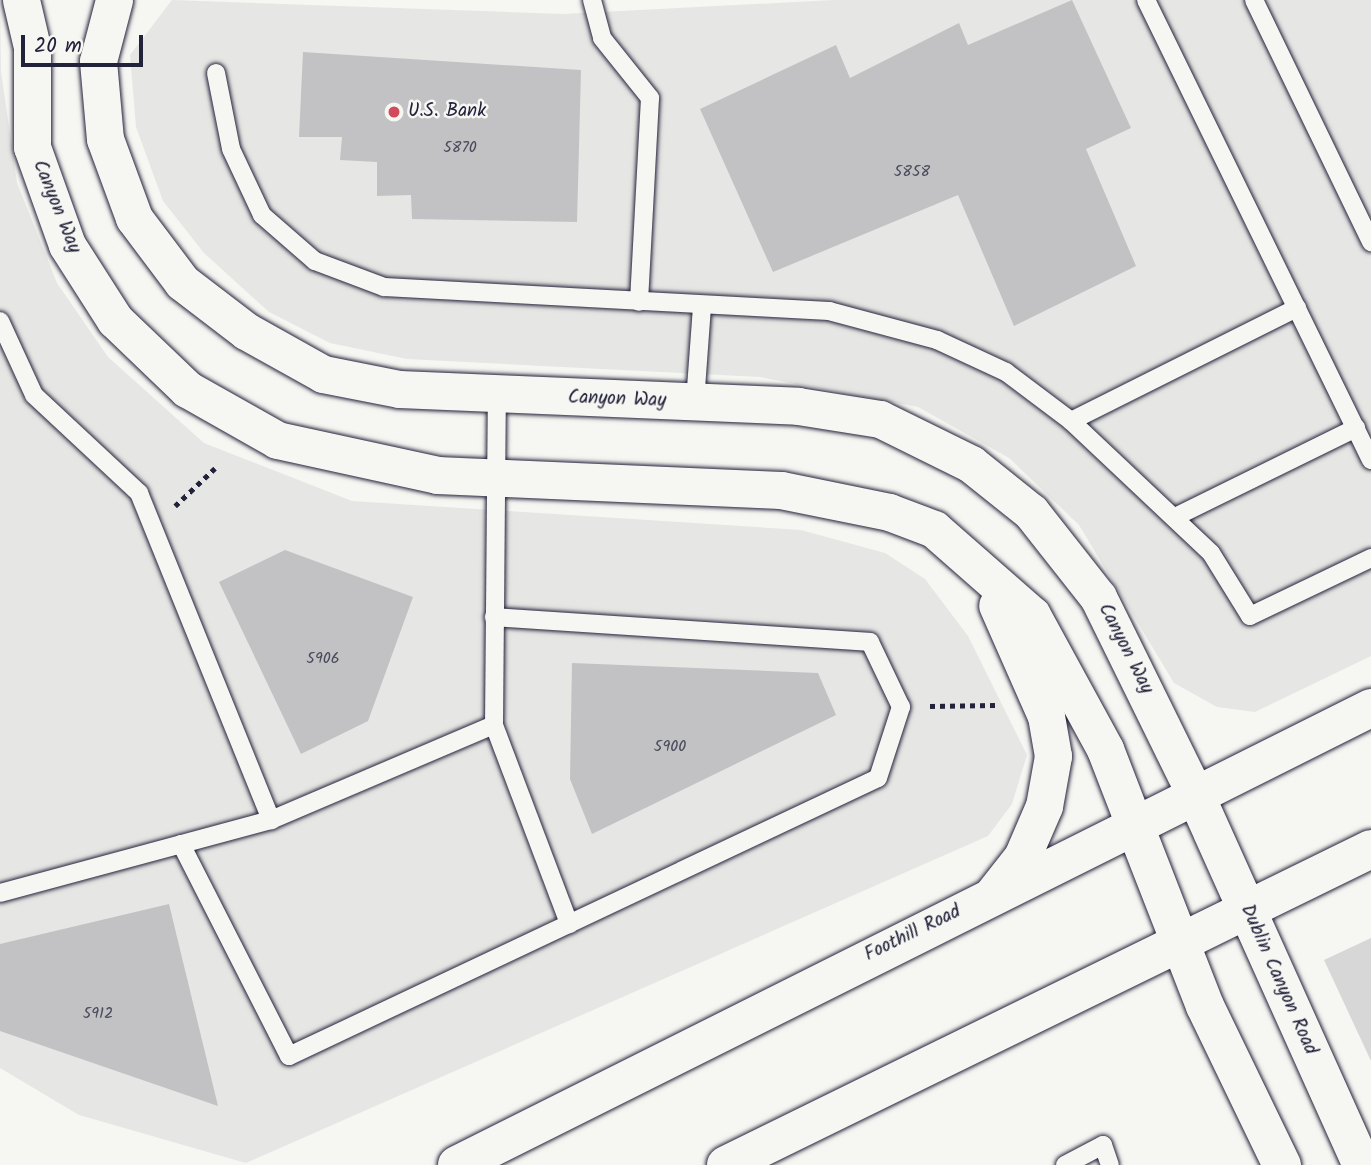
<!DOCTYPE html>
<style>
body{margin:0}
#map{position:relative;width:1371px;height:1165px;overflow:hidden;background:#f6f6f2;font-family:Kalam,sans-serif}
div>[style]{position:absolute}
.built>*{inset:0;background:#e6e6e4}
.green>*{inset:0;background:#d7d7d7}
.building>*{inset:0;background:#c2c2c4}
.path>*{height:4.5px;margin-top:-2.25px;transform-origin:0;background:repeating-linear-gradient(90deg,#22223b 0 5px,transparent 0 10px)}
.roads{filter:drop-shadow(0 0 2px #22223b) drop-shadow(0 0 2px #22223b)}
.lane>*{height:18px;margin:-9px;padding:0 9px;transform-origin:9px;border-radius:9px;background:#f6f6f2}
.street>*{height:37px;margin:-18.5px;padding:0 18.5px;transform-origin:18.5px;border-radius:18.5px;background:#f6f6f2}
.secondary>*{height:38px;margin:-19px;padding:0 19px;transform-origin:19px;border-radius:19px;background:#f6f6f2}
.dots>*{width:19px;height:19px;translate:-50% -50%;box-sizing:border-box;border:4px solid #f6f6f2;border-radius:50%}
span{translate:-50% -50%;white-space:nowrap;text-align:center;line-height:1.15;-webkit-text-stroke:5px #f6f6f2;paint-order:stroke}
.number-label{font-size:16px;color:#4a4a5d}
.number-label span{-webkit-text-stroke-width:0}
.poi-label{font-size:19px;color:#22223b}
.left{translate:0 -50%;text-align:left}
.street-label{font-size:19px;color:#22223b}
.scale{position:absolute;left:21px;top:35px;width:122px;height:32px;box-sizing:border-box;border:4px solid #22223b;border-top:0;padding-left:9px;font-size:21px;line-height:24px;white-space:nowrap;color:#22223b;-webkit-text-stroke:5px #f6f6f2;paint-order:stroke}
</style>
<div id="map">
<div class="built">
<div style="clip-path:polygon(0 0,1px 71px,17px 183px,57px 283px,108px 357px,204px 443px,352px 501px,801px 530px,885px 553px,925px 579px,968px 636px,1027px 755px,1012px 804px,988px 836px,246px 1163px,79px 1115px,0 1068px)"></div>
<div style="clip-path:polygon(172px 0,563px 14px,834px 0,1371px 0,1371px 656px,1255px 712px,1217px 707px,1174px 683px,1079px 525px,1009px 458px,918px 407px,760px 377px,407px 359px,330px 343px,269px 312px,204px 253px,163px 201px,136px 127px,130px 55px)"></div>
</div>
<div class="green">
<div style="clip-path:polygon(1371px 938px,1371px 1061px,1324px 960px)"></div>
</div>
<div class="building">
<div style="clip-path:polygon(1072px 0,1131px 128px,1086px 149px,1136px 266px,1014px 326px,958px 195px,773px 272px,700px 109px,836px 45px,850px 78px,959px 23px,968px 45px)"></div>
<div style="clip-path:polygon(303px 52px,581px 70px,577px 222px,412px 219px,411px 195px,377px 196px,377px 162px,340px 160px,342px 137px,299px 137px)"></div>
<div style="clip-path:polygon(285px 550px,413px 597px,368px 721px,301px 754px,219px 582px)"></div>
<div style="clip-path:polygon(572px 663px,818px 673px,836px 715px,592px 834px,570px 779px)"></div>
<div style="clip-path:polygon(169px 904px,218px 1106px,0 1031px,0 944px)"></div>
</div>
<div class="path">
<div style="left:175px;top:506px;width:55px;rotate:-43.5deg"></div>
<div style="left:930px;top:706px;width:65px;rotate:-0.9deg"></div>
</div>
<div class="roads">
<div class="lane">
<div style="left:592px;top:0;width:39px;rotate:75deg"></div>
<div style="left:602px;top:38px;width:77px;rotate:51.3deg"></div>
<div style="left:650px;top:98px;width:204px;rotate:93.1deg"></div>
<div style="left:1146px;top:0;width:512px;rotate:63.94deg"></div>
<div style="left:1254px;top:0;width:269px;rotate:64.2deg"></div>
<div style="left:216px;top:73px;width:77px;rotate:78.8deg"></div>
<div style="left:231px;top:149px;width:73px;rotate:64.8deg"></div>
<div style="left:262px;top:215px;width:70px;rotate:41deg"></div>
<div style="left:315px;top:261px;width:74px;rotate:20.6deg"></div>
<div style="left:384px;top:287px;width:446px;rotate:3.1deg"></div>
<div style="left:829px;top:311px;width:112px;rotate:15deg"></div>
<div style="left:937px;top:340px;width:76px;rotate:24.9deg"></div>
<div style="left:1006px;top:372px;width:81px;rotate:37deg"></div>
<div style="left:1071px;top:421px;width:192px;rotate:43.3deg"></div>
<div style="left:1211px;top:553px;width:74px;rotate:58.2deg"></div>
<div style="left:1250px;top:616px;width:134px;rotate:-25.6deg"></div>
<div style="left:0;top:321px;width:81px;rotate:65.3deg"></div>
<div style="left:34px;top:395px;width:144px;rotate:43deg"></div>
<div style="left:139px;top:493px;width:353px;rotate:68deg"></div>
<div style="left:695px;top:402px;width:96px;rotate:-85.8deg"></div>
<div style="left:1071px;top:421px;width:253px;rotate:-26.6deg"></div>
<div style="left:1175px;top:517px;width:202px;rotate:-26.2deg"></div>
<div style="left:494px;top:725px;width:213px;rotate:69.3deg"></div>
<div style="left:181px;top:844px;width:238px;rotate:63deg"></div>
<div style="left:289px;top:1056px;width:651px;rotate:-25.27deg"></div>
<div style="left:878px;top:778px;width:75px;rotate:-72.1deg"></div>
<div style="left:901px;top:707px;width:72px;rotate:-115.5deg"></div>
<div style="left:870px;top:642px;width:377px;rotate:-176.2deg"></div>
<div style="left:0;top:893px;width:281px;rotate:-15.1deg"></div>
<div style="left:271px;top:820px;width:242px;rotate:-23.1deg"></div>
<div style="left:494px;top:725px;width:329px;rotate:-89.5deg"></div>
<div style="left:1065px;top:1165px;width:43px;rotate:-27.8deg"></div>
<div style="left:1103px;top:1145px;width:21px;rotate:71deg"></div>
</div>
<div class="street">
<div style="left:21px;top:0;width:48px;rotate:76.8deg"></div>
<div style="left:32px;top:47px;width:100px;rotate:90deg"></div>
<div style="left:32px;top:147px;width:104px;rotate:70.3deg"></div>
<div style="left:67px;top:245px;width:89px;rotate:57.4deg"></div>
<div style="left:115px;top:320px;width:100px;rotate:43.8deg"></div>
<div style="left:187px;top:389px;width:103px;rotate:29.5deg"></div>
<div style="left:277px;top:440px;width:164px;rotate:12.3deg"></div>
<div style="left:437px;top:475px;width:344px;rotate:2.5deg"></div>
<div style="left:781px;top:490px;width:110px;rotate:11.5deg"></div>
<div style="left:889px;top:512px;width:48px;rotate:20.7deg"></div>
<div style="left:934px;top:529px;width:130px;rotate:41.3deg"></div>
<div style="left:1032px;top:615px;width:153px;rotate:61.4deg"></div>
<div style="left:1105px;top:749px;width:80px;rotate:68.9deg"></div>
<div style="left:114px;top:0;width:63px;rotate:104.7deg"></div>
<div style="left:98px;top:61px;width:78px;rotate:84.9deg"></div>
<div style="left:105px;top:139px;width:84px;rotate:69.8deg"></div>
<div style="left:134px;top:218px;width:80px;rotate:53.1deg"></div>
<div style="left:182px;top:282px;width:81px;rotate:37.4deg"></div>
<div style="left:246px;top:331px;width:88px;rotate:29.2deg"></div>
<div style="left:323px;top:374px;width:77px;rotate:11.2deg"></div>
<div style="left:399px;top:389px;width:399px;rotate:2.4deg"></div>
<div style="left:798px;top:406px;width:83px;rotate:9deg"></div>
<div style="left:880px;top:419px;width:102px;rotate:26.3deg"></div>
<div style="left:971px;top:464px;width:77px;rotate:38.7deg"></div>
<div style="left:1031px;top:512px;width:108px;rotate:51.8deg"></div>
<div style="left:1098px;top:597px;width:220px;rotate:63.8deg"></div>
<div style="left:992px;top:895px;width:48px;rotate:-51.7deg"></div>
<div style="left:1022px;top:857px;width:56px;rotate:-66.7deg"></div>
<div style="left:1044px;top:806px;width:51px;rotate:-79.8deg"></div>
<div style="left:1053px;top:756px;width:41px;rotate:-99.9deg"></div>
<div style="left:1046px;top:716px;width:121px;rotate:-113.8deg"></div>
</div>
<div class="secondary">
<div style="left:1195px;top:794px;width:407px;rotate:65.8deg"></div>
<div style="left:1134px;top:824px;width:195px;rotate:68.7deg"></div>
<div style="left:1205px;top:1006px;width:177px;rotate:64.2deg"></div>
<div style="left:457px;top:1165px;width:1022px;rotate:-26.57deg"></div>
<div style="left:726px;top:1165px;width:718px;rotate:-26.1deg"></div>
</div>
</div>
<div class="dots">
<div style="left:394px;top:112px;background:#d1495b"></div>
</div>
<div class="number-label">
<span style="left:460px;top:148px">5870</span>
<span style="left:912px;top:172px">5858</span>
<span style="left:323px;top:659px">5906</span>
<span style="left:670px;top:747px">5900</span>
<span style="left:98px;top:1014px">5912</span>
</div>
<div class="poi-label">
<span class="left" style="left:408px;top:112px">U.S. Bank</span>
</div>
<div class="street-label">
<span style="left:56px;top:207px;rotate:68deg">Canyon Way</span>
<span style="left:617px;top:400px;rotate:2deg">Canyon Way</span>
<span style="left:1125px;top:649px;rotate:63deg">Canyon Way</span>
<span style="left:913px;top:934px;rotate:-26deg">Foothill Road</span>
<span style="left:1278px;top:980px;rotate:66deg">Dublin Canyon Road</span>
</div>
<div class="scale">20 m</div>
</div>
